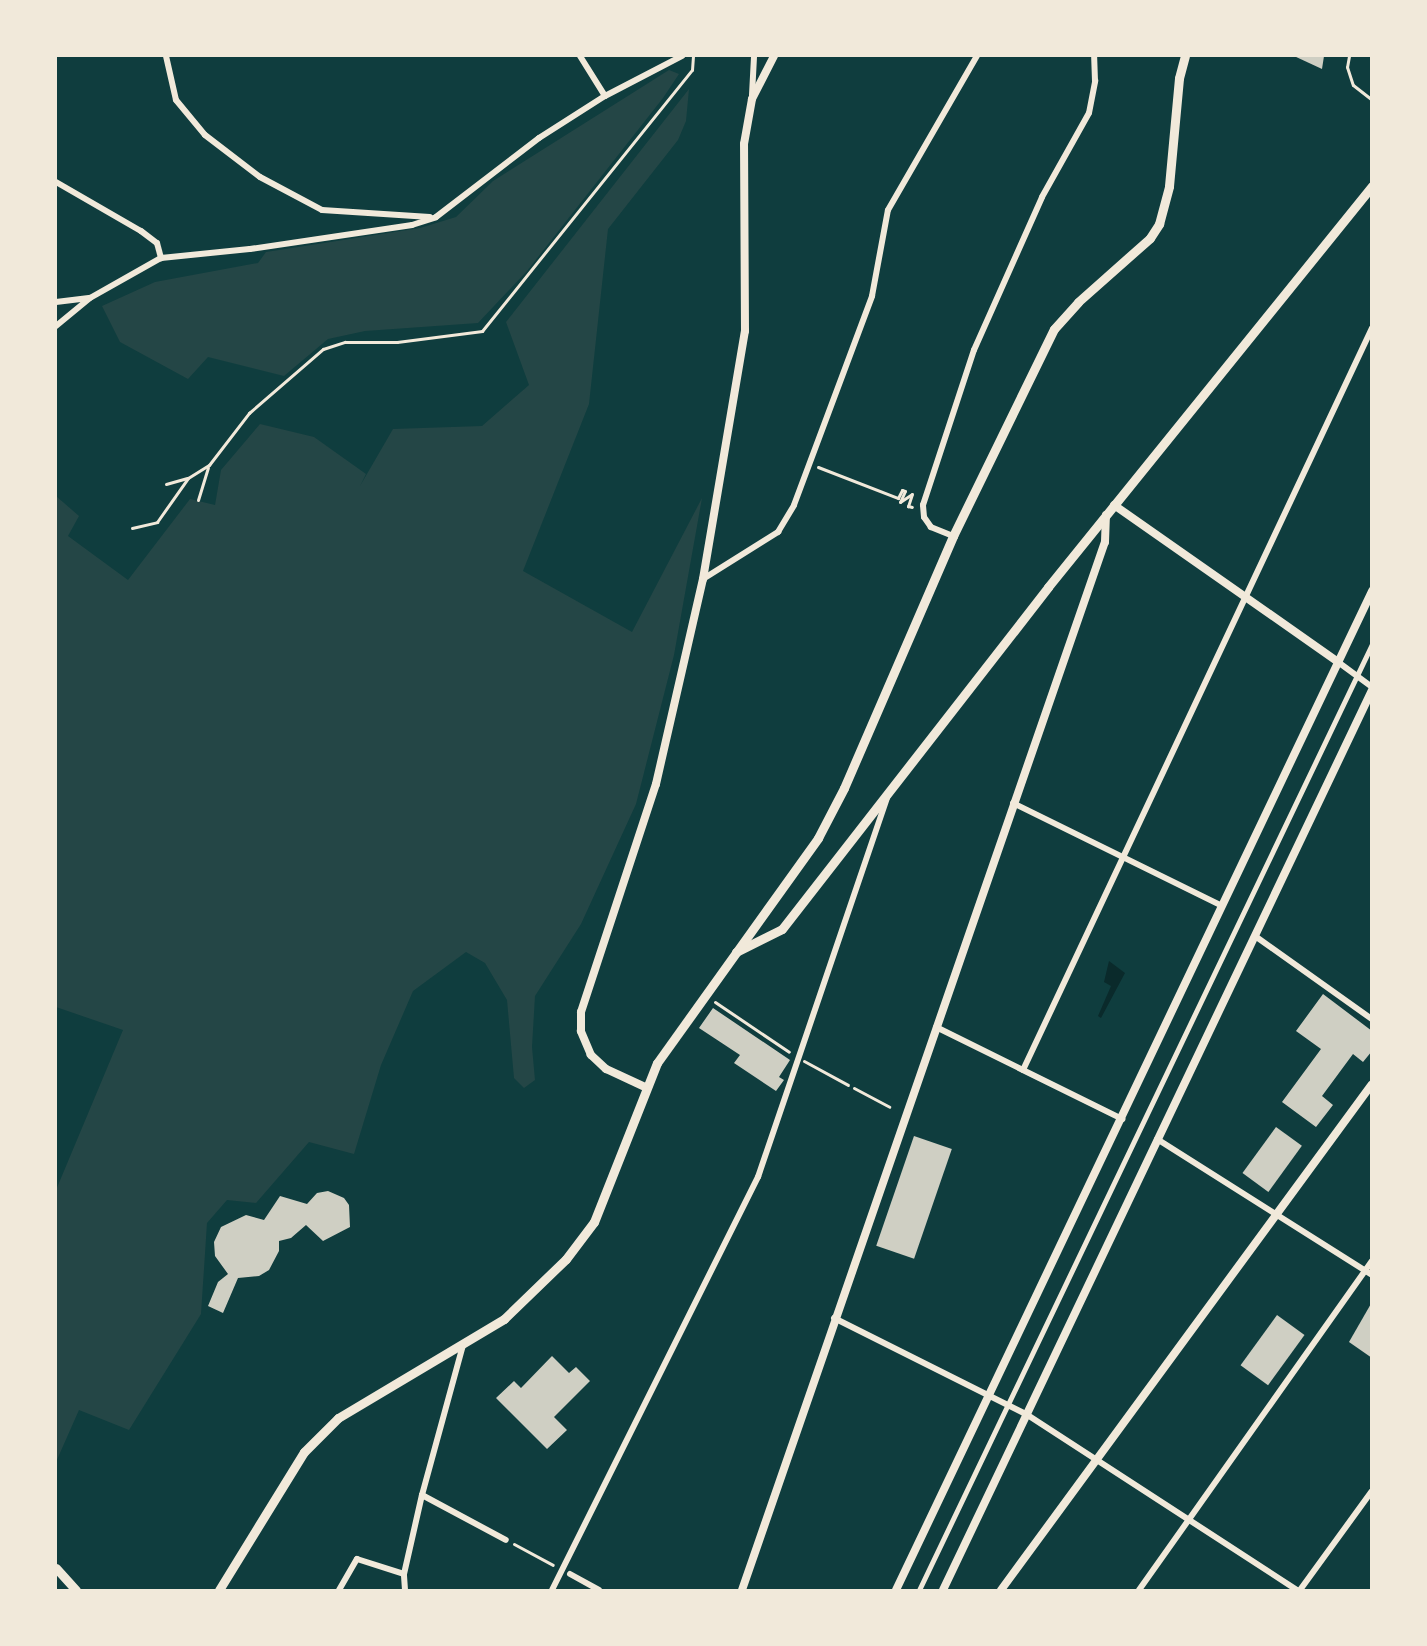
<!DOCTYPE html>
<style>
body{margin:0}
#map{position:relative;width:1427px;height:1646px;overflow:hidden;background:#0f3d3e;font-family:"DejaVu Sans",sans-serif}
div>[style]{position:absolute}
.green>*{inset:0;background:#244646}
.water>*{inset:0;background:#0a2a2b}
.building>*{inset:0;background:#cfcfc3;transform-origin:0 0}
.path>*{height:3px;margin:-1.5px;padding:0 1.5px;transform-origin:1.5px;border-radius:1.5px;background:#f1e9da}
.service>*{height:3px;margin:-1.5px;padding:0 1.5px;transform-origin:1.5px;border-radius:1.5px;background:#f1e9da}
.pedestrian>*{height:5px;margin:-2.5px;padding:0 2.5px;transform-origin:2.5px;border-radius:2.5px;background:#f1e9da}
.minor>*{height:6px;margin:-3px;padding:0 3px;transform-origin:3px;border-radius:3px;background:#f1e9da}
.tertiary>*{height:8px;margin:-4px;padding:0 4px;transform-origin:4px;border-radius:4px;background:#f1e9da}
.secondary>*{height:9px;margin:-4.5px;padding:0 4.5px;transform-origin:4.5px;border-radius:4.5px;background:#f1e9da}
span{translate:-50% -50%;white-space:nowrap;text-align:center;line-height:1.15;-webkit-text-stroke:6px #f1e9da;paint-order:stroke}
.frame{position:absolute;inset:0;border:57px solid #f1e9da;pointer-events:none}
</style>
<div id="map">
<div class="green">
<div style="clip-path:polygon(669px 70px,679px 74px,663px 98px,527px 271px,478px 323px,365px 331px,328px 339px,284px 376px,208px 357px,188px 379px,120px 342px,102px 306px,155px 282px,258px 263px,266px 252px,420px 228px,456px 217px,493px 181px)"></div>
<div style="clip-path:polygon(689px 89px,686px 121px,678px 140px,608px 229px,589px 404px,523px 571px,632px 632px,702px 498px,674px 655px,636px 804px,581px 924px,535px 996px,532px 1047px,535px 1080px,524px 1088px,514px 1078px,507px 1000px,485px 963px,466px 952px,413px 991px,381px 1065px,354px 1154px,309px 1142px,256px 1203px,227px 1200px,207px 1223px,201px 1314px,129px 1430px,79px 1410px,56px 1462px,56px 1190px,123px 1030px,56px 1007px,56px 496px,79px 516px,68px 536px,128px 580px,190px 499px,215px 505px,221px 470px,260px 424px,314px 437px,366px 474px,360px 486px,393px 429px,482px 426px,529px 385px,506px 322px)"></div>
</div>
<div class="water">
<div style="clip-path:polygon(1109px 961px,1125px 973px,1101px 1018px,1098px 1016px,1111px 986px,1104px 982px)"></div>
</div>
<div class="building">
<div style="clip-path:polygon(1294px 56px,1324px 56px,1322px 69px)"></div>
<div style="clip-path:polygon(1323px 994px,1372px 1031px,1372px 1051px,1363px 1062px,1353px 1054px,1322px 1096px,1333px 1105px,1316px 1127px,1282px 1102px,1321px 1049px,1296px 1031px)"></div>
<div style="clip-path:polygon(713px 1008px,790px 1060px,779px 1077px,784px 1080px,776px 1091px,734px 1063px,740px 1055px,699px 1028px)"></div>
<div style="left:1276px;top:1127px;width:32px;height:57px;rotate:36deg"></div>
<div style="left:914px;top:1136px;width:40px;height:116px;rotate:19deg"></div>
<div style="clip-path:polygon(328px 1191px,344px 1198px,349px 1205px,350px 1227px,323px 1241px,306px 1225px,291px 1238px,279px 1241px,279px 1251px,269px 1270px,259px 1276px,238px 1278px,223px 1313px,208px 1306px,218px 1282px,228px 1274px,215px 1256px,214px 1242px,221px 1227px,246px 1215px,264px 1220px,280px 1196px,307px 1204px,317px 1193px)"></div>
<div style="clip-path:polygon(1372px 1302px,1372px 1358px,1349px 1342px)"></div>
<div style="left:1277px;top:1315px;width:34px;height:62px;rotate:36deg"></div>
<div style="clip-path:polygon(552px 1356px,569px 1373px,576px 1367px,590px 1381px,554px 1417px,567px 1430px,547px 1449px,496px 1398px,514px 1381px,521px 1388px)"></div>
</div>
<div class="path">
<div style="left:818px;top:467px;width:86px;rotate:21.2deg"></div>
<div style="left:898px;top:498px;width:9px;rotate:-63deg"></div>
<div style="left:902px;top:490px;width:3px;rotate:18deg"></div>
<div style="left:905px;top:491px;width:12px;rotate:114deg"></div>
<div style="left:900px;top:502px;width:14px;rotate:-34deg"></div>
<div style="left:912px;top:494px;width:13px;rotate:108deg"></div>
<div style="left:908px;top:506px;width:4px;rotate:14deg"></div>
<div style="left:715px;top:1002px;width:89px;rotate:34deg"></div>
<div style="left:854px;top:1088px;width:40px;rotate:28deg"></div>
<div style="left:514px;top:1544px;width:44px;rotate:28.3deg"></div>
</div>
<div class="service">
<div style="left:1349px;top:56px;width:11px;rotate:100deg"></div>
<div style="left:1347px;top:67px;width:19px;rotate:72deg"></div>
<div style="left:1353px;top:85px;width:24px;rotate:38deg"></div>
<div style="left:166px;top:484px;width:22px;rotate:-16deg"></div>
<div style="left:198px;top:500px;width:34px;rotate:-73deg"></div>
<div style="left:132px;top:528px;width:26px;rotate:-13deg"></div>
<div style="left:157px;top:522px;width:54px;rotate:-54.8deg"></div>
<div style="left:188px;top:478px;width:25px;rotate:-32deg"></div>
<div style="left:209px;top:465px;width:66px;rotate:-52.4deg"></div>
<div style="left:249px;top:413px;width:98px;rotate:-40.9deg"></div>
<div style="left:323px;top:349px;width:23px;rotate:-18deg"></div>
<div style="left:345px;top:342px;width:52px"></div>
<div style="left:397px;top:342px;width:86px;rotate:-7.4deg"></div>
<div style="left:482px;top:331px;width:335px;rotate:-51.2deg"></div>
<div style="left:692px;top:70px;width:14px;rotate:-86deg"></div>
<div style="left:804px;top:1061px;width:50px;rotate:28.6deg"></div>
</div>
<div class="pedestrian">
<div style="left:919px;top:1590px;width:1049px;rotate:-64.41deg"></div>
</div>
<div class="minor">
<div style="left:166px;top:56px;width:45px;rotate:77.2deg"></div>
<div style="left:176px;top:100px;width:45px;rotate:50.4deg"></div>
<div style="left:205px;top:135px;width:69px;rotate:37.4deg"></div>
<div style="left:260px;top:177px;width:70px;rotate:28deg"></div>
<div style="left:322px;top:210px;width:108px;rotate:3.7deg"></div>
<div style="left:580px;top:56px;width:47px;rotate:58deg"></div>
<div style="left:752px;top:95px;width:39px;rotate:-87deg"></div>
<div style="left:56px;top:182px;width:98px;rotate:30deg"></div>
<div style="left:141px;top:231px;width:20px;rotate:37deg"></div>
<div style="left:157px;top:243px;width:16px;rotate:75deg"></div>
<div style="left:56px;top:302px;width:33px;rotate:-7deg"></div>
<div style="left:56px;top:326px;width:44px;rotate:-39.5deg"></div>
<div style="left:90px;top:298px;width:81px;rotate:-29.4deg"></div>
<div style="left:161px;top:258px;width:89px;rotate:-5.8deg"></div>
<div style="left:250px;top:249px;width:164px;rotate:-8.4deg"></div>
<div style="left:412px;top:225px;width:25px;rotate:-18deg"></div>
<div style="left:436px;top:217px;width:130px;rotate:-37.5deg"></div>
<div style="left:539px;top:138px;width:78px;rotate:-32.5deg"></div>
<div style="left:605px;top:96px;width:87px;rotate:-27.5deg"></div>
<div style="left:953px;top:536px;width:24px;rotate:-158deg"></div>
<div style="left:931px;top:527px;width:12px;rotate:-125deg"></div>
<div style="left:924px;top:517px;width:12px;rotate:-95deg"></div>
<div style="left:923px;top:505px;width:163px;rotate:-71.8deg"></div>
<div style="left:974px;top:350px;width:167px;rotate:-66deg"></div>
<div style="left:1042px;top:197px;width:96px;rotate:-60.8deg"></div>
<div style="left:1089px;top:113px;width:33px;rotate:-79deg"></div>
<div style="left:1095px;top:81px;width:25px;rotate:-92deg"></div>
<div style="left:703px;top:579px;width:89px;rotate:-32.1deg"></div>
<div style="left:778px;top:532px;width:31px;rotate:-59deg"></div>
<div style="left:794px;top:505px;width:223px;rotate:-69.5deg"></div>
<div style="left:872px;top:296px;width:87px;rotate:-79.5deg"></div>
<div style="left:888px;top:210px;width:178px;rotate:-60deg"></div>
<div style="left:1338px;top:662px;width:42px;rotate:36.3deg"></div>
<div style="left:1013px;top:803px;width:233px;rotate:26.2deg"></div>
<div style="left:1255px;top:936px;width:143px;rotate:35.4deg"></div>
<div style="left:936px;top:1027px;width:208px;rotate:26.3deg"></div>
<div style="left:1023px;top:1070px;width:820px;rotate:-64.81deg"></div>
<div style="left:1157px;top:1139px;width:254px;rotate:32.3deg"></div>
<div style="left:834px;top:1318px;width:215px;rotate:26.6deg"></div>
<div style="left:1026px;top:1414px;width:323px;rotate:33deg"></div>
<div style="left:422px;top:1495px;width:95px;rotate:28.2deg"></div>
<div style="left:570px;top:1574px;width:33px;rotate:29deg"></div>
<div style="left:339px;top:1590px;width:36px;rotate:-60deg"></div>
<div style="left:357px;top:1559px;width:49px;rotate:17.7deg"></div>
<div style="left:405px;top:1590px;width:16px;rotate:-94deg"></div>
<div style="left:404px;top:1574px;width:81px;rotate:-77.2deg"></div>
<div style="left:422px;top:1495px;width:156px;rotate:-74.7deg"></div>
<div style="left:552px;top:1590px;width:462px;rotate:-63.5deg"></div>
<div style="left:758px;top:1177px;width:401px;rotate:-71.2deg"></div>
<div style="left:1139px;top:1590px;width:403px;rotate:-54.7deg"></div>
<div style="left:1300px;top:1590px;width:122px;rotate:-54deg"></div>
</div>
<div class="tertiary">
<div style="left:1114px;top:505px;width:274px;rotate:35deg"></div>
<div style="left:645px;top:1087px;width:43px;rotate:-155.2deg"></div>
<div style="left:606px;top:1069px;width:21px;rotate:-137deg"></div>
<div style="left:591px;top:1055px;width:26px;rotate:-113deg"></div>
<div style="left:581px;top:1031px;width:19px;rotate:-90deg"></div>
<div style="left:581px;top:1012px;width:240px;rotate:-71.8deg"></div>
<div style="left:656px;top:784px;width:210px;rotate:-77.1deg"></div>
<div style="left:703px;top:579px;width:252px;rotate:-80.4deg"></div>
<div style="left:745px;top:331px;width:187px;rotate:-90.3deg"></div>
<div style="left:744px;top:144px;width:46px;rotate:-79.9deg"></div>
<div style="left:752px;top:99px;width:48px;rotate:-62.9deg"></div>
<div style="left:742px;top:1590px;width:1109px;rotate:-70.9deg"></div>
<div style="left:1105px;top:542px;width:27px;rotate:-88deg"></div>
<div style="left:896px;top:1590px;width:1107px;rotate:-64.52deg"></div>
<div style="left:943px;top:1590px;width:997px;rotate:-64.51deg"></div>
<div style="left:1001px;top:1590px;width:627px;rotate:-53.75deg"></div>
</div>
<div class="secondary">
<div style="left:736px;top:952px;width:51px;rotate:-26.6deg"></div>
<div style="left:782px;top:929px;width:433px;rotate:-52.1deg"></div>
<div style="left:1048px;top:587px;width:516px;rotate:-51.06deg"></div>
<div style="left:56px;top:1568px;width:30px;rotate:48deg"></div>
<div style="left:219px;top:1590px;width:162px;rotate:-58.4deg"></div>
<div style="left:304px;top:1452px;width:48px;rotate:-45deg"></div>
<div style="left:338px;top:1418px;width:193px;rotate:-30.8deg"></div>
<div style="left:504px;top:1319px;width:86px;rotate:-44.1deg"></div>
<div style="left:566px;top:1259px;width:46px;rotate:-52.9deg"></div>
<div style="left:594px;top:1222px;width:171px;rotate:-68.4deg"></div>
<div style="left:657px;top:1063px;width:277px;rotate:-54.4deg"></div>
<div style="left:818px;top:838px;width:56px;rotate:-62.5deg"></div>
<div style="left:844px;top:788px;width:275px;rotate:-66.6deg"></div>
<div style="left:953px;top:536px;width:230px;rotate:-64deg"></div>
<div style="left:1054px;top:329px;width:36px;rotate:-48deg"></div>
<div style="left:1078px;top:302px;width:96px;rotate:-41.6deg"></div>
<div style="left:1150px;top:238px;width:17px;rotate:-57deg"></div>
<div style="left:1159px;top:224px;width:39px;rotate:-75deg"></div>
<div style="left:1169px;top:186px;width:108px;rotate:-84.7deg"></div>
<div style="left:1179px;top:78px;width:23px;rotate:-75deg"></div>
</div>
<div class="frame"></div>
</div>
